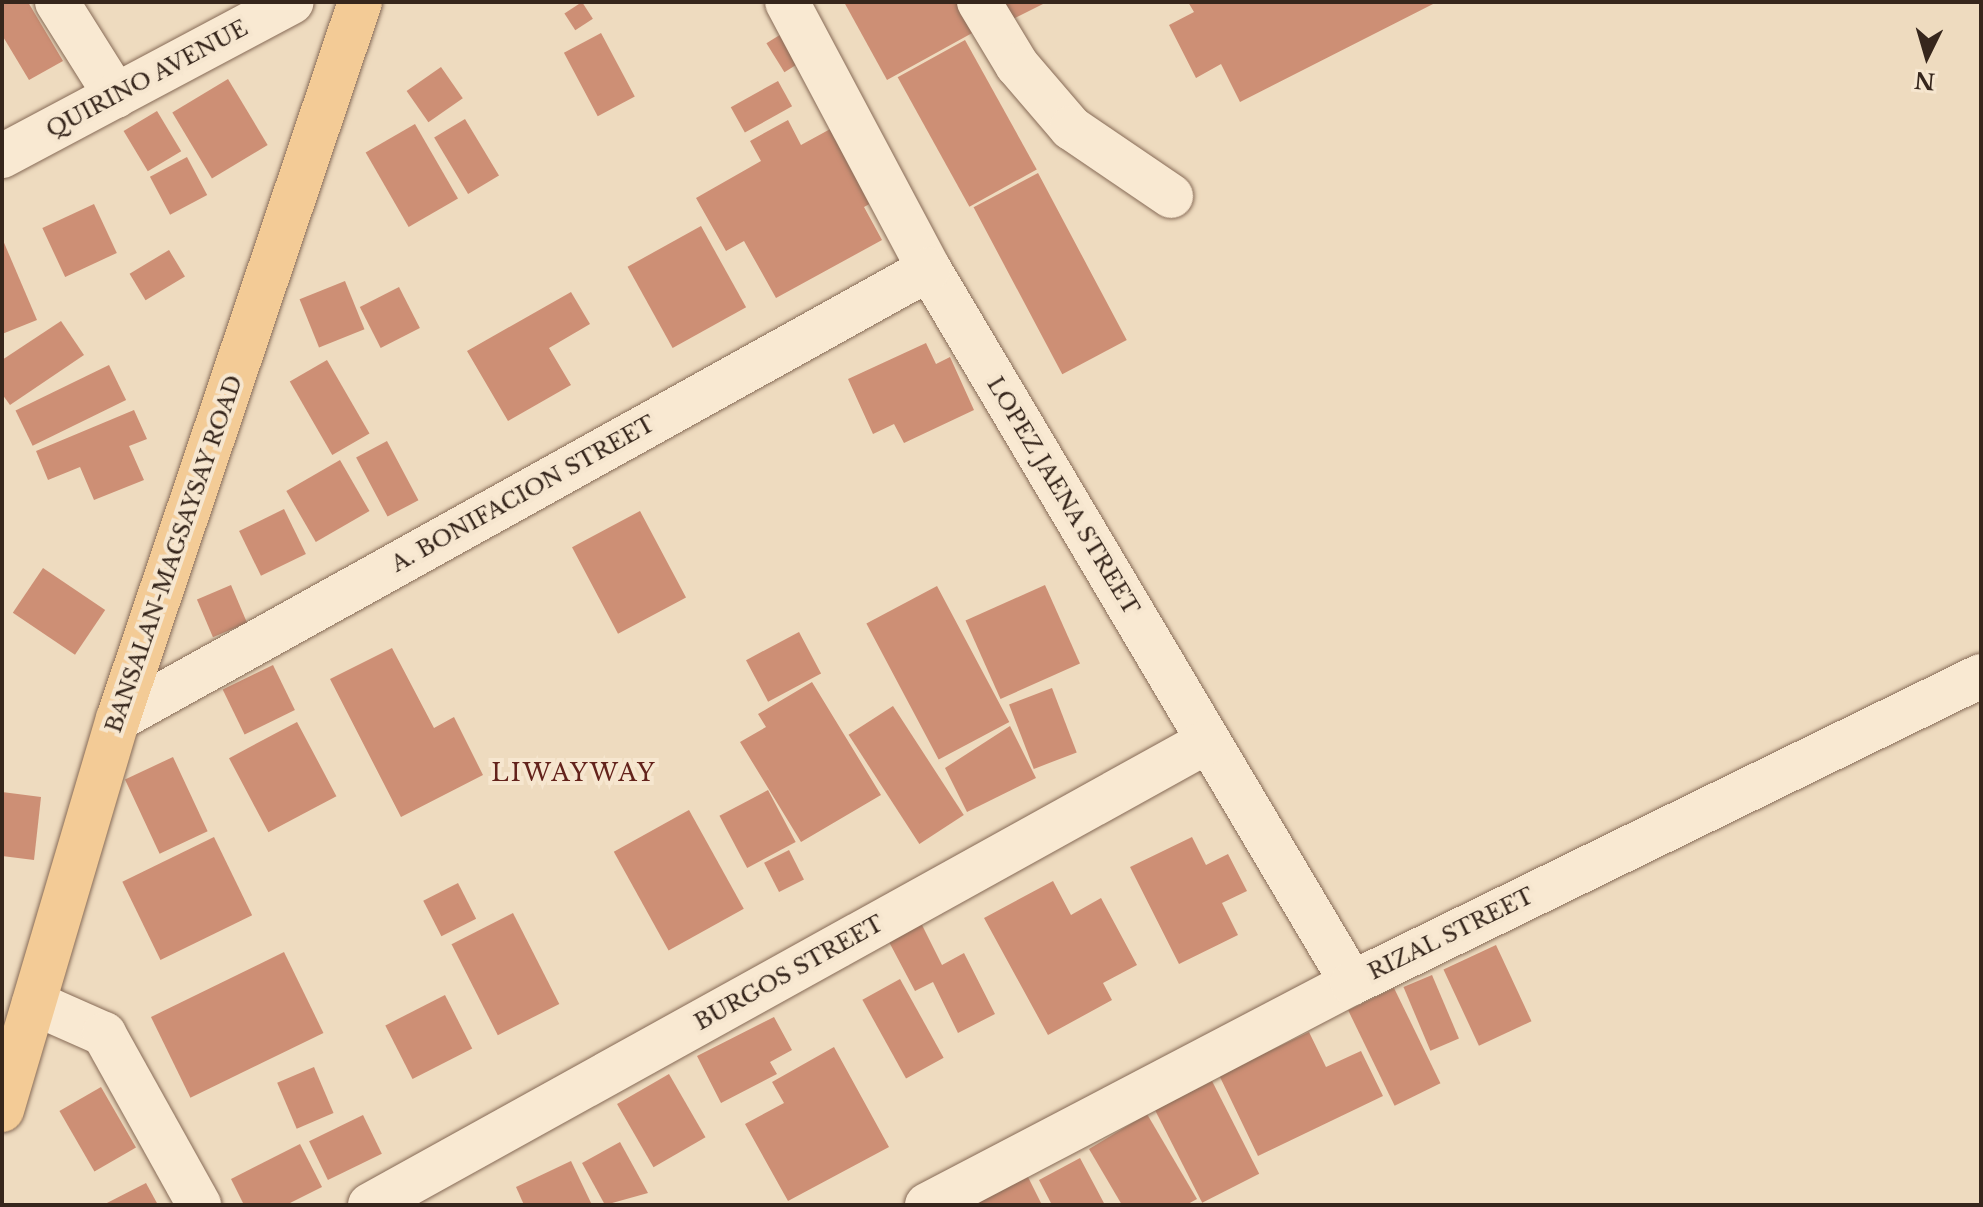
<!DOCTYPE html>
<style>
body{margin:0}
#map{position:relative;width:1983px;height:1207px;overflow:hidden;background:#eedbbf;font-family:"Libre Baskerville",serif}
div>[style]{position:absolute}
.building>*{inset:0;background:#cd8f75;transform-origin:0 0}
.roads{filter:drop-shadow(0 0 2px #876b57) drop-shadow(0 0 2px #876b57)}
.minor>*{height:44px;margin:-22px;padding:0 22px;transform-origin:22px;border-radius:22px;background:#f9e9d2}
.major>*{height:44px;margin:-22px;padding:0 22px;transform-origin:22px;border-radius:22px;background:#f3cb96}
span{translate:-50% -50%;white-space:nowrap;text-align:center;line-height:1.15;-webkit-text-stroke:8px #f6e6cf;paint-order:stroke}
.street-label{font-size:22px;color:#36261c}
.neighbourhood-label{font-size:24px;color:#63221b;letter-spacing:2px}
.frame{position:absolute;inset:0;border:4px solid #36261c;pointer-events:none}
.north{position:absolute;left:1887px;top:16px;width:80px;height:80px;-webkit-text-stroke:6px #f6e6cf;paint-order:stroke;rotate:185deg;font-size:22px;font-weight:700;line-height:32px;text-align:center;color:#36261c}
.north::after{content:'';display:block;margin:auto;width:28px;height:36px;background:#36261c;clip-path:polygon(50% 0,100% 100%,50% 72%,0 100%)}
</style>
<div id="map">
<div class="building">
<div style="clip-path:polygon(2px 2px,28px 2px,63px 61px,29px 80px,2px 35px)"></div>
<div style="left:582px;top:2px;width:20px;height:21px;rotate:57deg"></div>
<div style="clip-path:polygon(844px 2px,957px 2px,974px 32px,887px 80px)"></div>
<div style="clip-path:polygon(1001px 2px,1047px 2px,1011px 20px)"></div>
<div style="clip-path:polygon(1188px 2px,1437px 2px,1240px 102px,1221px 64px,1196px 78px,1169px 25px,1194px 12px)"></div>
<div style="left:791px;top:28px;width:34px;height:29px;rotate:58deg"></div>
<div style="left:601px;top:33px;width:72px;height:42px;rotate:62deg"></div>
<div style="left:965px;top:40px;width:148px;height:77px;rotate:61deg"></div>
<div style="left:441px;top:67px;width:38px;height:42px;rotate:55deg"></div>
<div style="left:228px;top:79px;width:77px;height:65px;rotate:59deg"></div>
<div style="left:778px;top:81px;width:29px;height:54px;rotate:61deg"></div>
<div style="left:157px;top:111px;width:47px;height:39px;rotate:59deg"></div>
<div style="left:465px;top:119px;width:66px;height:36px;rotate:59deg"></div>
<div style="clip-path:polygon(788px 120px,801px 145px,834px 127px,875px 201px,864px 207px,882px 240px,776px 298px,744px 241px,726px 251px,696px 198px,761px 161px,750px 141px)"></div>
<div style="left:415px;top:124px;width:86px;height:57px;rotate:60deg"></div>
<div style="left:187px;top:157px;width:43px;height:42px;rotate:62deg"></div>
<div style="left:1038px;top:173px;width:189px;height:73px;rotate:62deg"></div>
<div style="left:94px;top:204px;width:54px;height:57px;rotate:65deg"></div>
<div style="left:701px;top:226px;width:93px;height:84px;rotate:61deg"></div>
<div style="clip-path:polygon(2px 238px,37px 320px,2px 334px)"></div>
<div style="left:169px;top:250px;width:31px;height:46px;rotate:59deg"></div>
<div style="left:345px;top:281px;width:52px;height:49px;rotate:68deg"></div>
<div style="left:399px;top:287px;width:46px;height:44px;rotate:63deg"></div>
<div style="clip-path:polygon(571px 292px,590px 324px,549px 348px,571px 385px,508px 421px,467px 351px)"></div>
<div style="clip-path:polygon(61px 321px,84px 355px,10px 405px,2px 394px,2px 360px)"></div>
<div style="clip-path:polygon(926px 343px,936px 364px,950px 357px,974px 410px,904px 443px,894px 424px,873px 434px,848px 379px)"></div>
<div style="left:327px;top:360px;width:85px;height:43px;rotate:60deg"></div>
<div style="left:109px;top:365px;width:39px;height:104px;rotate:64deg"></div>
<div style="clip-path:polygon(134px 410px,147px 439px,129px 446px,144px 480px,94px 500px,80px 467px,48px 480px,36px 451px)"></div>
<div style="left:387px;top:441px;width:67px;height:35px;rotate:62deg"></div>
<div style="left:340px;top:460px;width:59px;height:62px;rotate:60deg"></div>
<div style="left:284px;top:509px;width:50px;height:50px;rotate:64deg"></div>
<div style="left:640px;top:511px;width:98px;height:77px;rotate:62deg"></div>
<div style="left:43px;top:568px;width:75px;height:54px;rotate:34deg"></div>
<div style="left:231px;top:585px;width:41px;height:37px;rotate:67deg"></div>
<div style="left:1045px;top:585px;width:86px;height:87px;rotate:66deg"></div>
<div style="left:937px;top:586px;width:154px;height:80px;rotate:62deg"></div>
<div style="left:799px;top:632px;width:47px;height:60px;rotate:62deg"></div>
<div style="clip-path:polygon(392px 648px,434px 728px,454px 717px,483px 775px,401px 817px,330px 679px)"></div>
<div style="left:273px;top:665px;width:50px;height:56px;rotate:64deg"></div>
<div style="clip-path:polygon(812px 682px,881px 795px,801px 842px,740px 742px,766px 727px,758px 714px)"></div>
<div style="left:1052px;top:688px;width:69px;height:46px;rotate:69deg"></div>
<div style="left:893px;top:706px;width:130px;height:53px;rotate:57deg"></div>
<div style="left:297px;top:722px;width:84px;height:77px;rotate:62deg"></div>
<div style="clip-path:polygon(1010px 726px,1036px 778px,967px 812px,945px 768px)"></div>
<div style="left:173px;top:757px;width:82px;height:53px;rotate:65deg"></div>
<div style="left:768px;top:790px;width:59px;height:55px;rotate:62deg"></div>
<div style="clip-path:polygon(2px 792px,41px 797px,34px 860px,2px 856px)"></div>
<div style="left:689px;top:810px;width:113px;height:86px;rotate:61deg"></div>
<div style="left:214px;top:837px;width:87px;height:102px;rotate:64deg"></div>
<div style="clip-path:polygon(1192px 837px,1206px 865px,1228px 854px,1247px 891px,1222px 903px,1238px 935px,1179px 964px,1130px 867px)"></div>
<div style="left:789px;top:850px;width:33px;height:28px;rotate:63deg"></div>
<div style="clip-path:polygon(1053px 881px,1071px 915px,1101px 898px,1137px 965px,1103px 983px,1112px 1000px,1048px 1035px,984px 918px)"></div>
<div style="left:458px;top:883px;width:40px;height:39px;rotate:63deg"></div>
<div style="left:513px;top:913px;width:102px;height:69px;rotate:63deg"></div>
<div style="clip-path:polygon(921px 923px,942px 965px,964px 953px,995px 1014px,958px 1033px,933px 982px,915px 991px,888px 940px)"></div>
<div style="left:1496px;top:945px;width:84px;height:58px;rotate:65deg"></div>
<div style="left:284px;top:952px;width:90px;height:148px;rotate:64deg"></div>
<div style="left:1432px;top:975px;width:69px;height:31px;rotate:67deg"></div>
<div style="left:900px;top:979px;width:90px;height:43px;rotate:61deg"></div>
<div style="left:1394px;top:988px;width:106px;height:51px;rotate:64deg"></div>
<div style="left:445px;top:995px;width:60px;height:67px;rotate:63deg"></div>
<div style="clip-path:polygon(774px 1017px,792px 1050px,770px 1062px,777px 1074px,721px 1103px,697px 1056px)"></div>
<div style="clip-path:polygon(1309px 1032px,1326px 1067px,1361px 1051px,1383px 1096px,1258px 1156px,1219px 1075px)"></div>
<div style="clip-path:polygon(834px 1047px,889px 1147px,788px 1201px,745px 1124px,784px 1103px,772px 1082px)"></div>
<div style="left:314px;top:1067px;width:50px;height:40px;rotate:67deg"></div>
<div style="left:669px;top:1074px;width:73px;height:60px;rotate:60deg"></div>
<div style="left:1212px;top:1081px;width:104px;height:64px;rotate:63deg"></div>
<div style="left:101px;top:1087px;width:70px;height:48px;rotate:60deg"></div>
<div style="clip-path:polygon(1147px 1114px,1197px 1199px,1186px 1205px,1122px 1205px,1089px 1149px)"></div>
<div style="left:363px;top:1115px;width:43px;height:60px;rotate:64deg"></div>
<div style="clip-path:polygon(620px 1142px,648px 1193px,605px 1205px,582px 1163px)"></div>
<div style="clip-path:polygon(300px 1144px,322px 1187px,286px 1205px,244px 1205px,231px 1179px)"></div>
<div style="clip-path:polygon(1080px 1158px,1105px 1205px,1052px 1205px,1039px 1180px)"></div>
<div style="clip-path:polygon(571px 1161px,592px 1205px,524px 1205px,516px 1187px)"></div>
<div style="clip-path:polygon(1023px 1167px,1042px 1205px,945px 1205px)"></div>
<div style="clip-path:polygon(146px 1183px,158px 1205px,103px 1205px)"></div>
</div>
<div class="roads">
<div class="minor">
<div style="left:57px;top:2px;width:111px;rotate:57.9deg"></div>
<div style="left:787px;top:2px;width:302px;rotate:62deg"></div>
<div style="left:929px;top:269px;width:830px;rotate:59.36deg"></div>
<div style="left:979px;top:2px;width:74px;rotate:58.9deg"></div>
<div style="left:1017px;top:65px;width:83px;rotate:49.4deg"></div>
<div style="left:1071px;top:128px;width:121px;rotate:34.2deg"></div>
<div style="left:2px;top:156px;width:328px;rotate:-28deg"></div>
<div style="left:118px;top:719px;width:927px;rotate:-29.02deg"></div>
<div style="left:34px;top:1003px;width:77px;rotate:23.9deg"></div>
<div style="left:104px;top:1034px;width:196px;rotate:60.9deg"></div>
<div style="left:370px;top:1205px;width:958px;rotate:-28.97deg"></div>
<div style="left:927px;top:1205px;width:479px;rotate:-27.6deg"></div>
<div style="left:1352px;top:983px;width:700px;rotate:-26.02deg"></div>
</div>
<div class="major">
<div style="left:2px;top:1110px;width:408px;rotate:-73.5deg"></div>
<div style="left:118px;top:719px;width:757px;rotate:-71.35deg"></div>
</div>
</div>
<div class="street-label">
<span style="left:147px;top:79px;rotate:-28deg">QUIRINO AVENUE</span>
<span style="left:523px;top:494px;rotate:-29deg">A. BONIFACION STREET</span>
<span style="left:1063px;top:496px;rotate:59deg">LOPEZ JAENA STREET</span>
<span style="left:174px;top:554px;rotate:-71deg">BANSALAN-MAGSAYSAY ROAD</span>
<span style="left:1451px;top:934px;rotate:-26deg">RIZAL STREET</span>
<span style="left:789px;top:973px;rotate:-29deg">BURGOS STREET</span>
</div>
<div class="neighbourhood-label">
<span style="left:574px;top:773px">LIWAYWAY</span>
</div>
<div class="frame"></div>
<div class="north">N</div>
</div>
